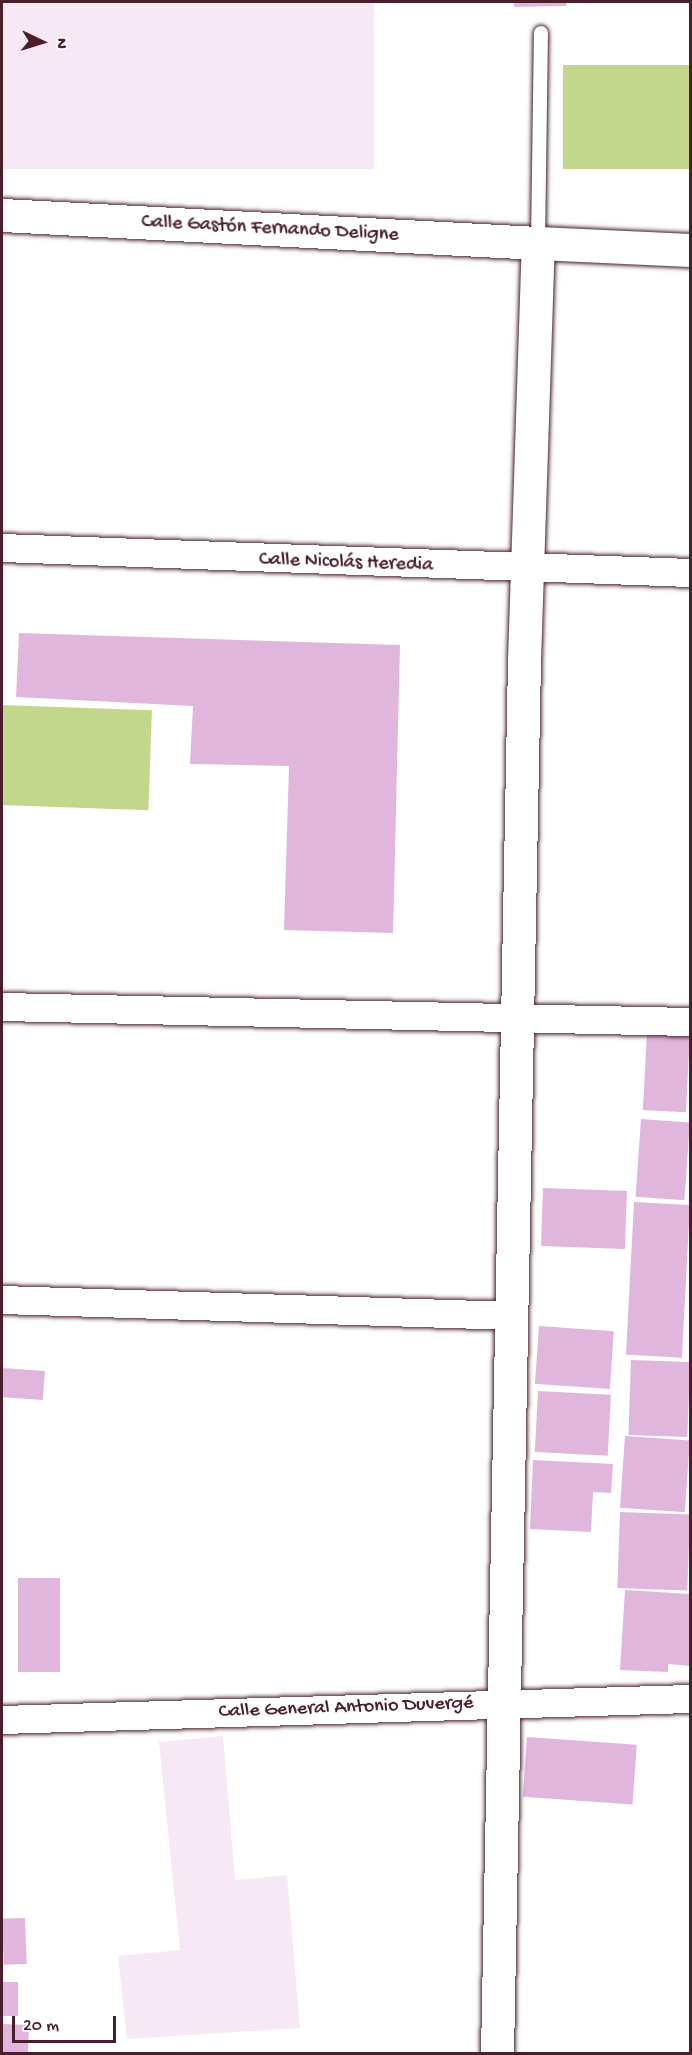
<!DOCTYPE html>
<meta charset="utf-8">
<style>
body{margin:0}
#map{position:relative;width:692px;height:2055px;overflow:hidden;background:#fff;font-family:"Gochi Hand",sans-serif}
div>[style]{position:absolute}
.built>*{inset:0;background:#f6e9f5;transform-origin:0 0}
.green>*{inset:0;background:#c3d78c;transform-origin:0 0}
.building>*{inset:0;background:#e0b6dd;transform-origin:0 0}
.roads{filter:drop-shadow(0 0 2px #4a1f2b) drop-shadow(0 0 2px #4a1f2b)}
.service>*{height:14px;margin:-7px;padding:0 7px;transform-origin:7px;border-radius:7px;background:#fff}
.minor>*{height:28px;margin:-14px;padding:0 14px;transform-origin:14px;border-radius:14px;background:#fff}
.tertiary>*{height:33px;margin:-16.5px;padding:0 16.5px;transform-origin:16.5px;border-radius:16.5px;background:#fff}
.primary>*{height:33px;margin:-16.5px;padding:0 16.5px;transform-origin:16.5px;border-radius:16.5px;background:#fff}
span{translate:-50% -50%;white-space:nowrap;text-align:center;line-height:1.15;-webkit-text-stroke:4.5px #fff;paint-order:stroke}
.street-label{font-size:20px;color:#4a1f2b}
.frame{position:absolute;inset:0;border:3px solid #4a1f2b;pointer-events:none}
.north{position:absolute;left:12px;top:12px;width:60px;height:60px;-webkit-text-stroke:4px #fff;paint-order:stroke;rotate:94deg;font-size:16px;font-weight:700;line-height:24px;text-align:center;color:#4a1f2b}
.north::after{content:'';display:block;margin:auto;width:21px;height:27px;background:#4a1f2b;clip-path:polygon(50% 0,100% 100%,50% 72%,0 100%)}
.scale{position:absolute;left:12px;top:2016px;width:104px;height:27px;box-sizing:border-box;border:3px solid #4a1f2b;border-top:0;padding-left:8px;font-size:18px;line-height:21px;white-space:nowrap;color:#4a1f2b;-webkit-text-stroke:4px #fff;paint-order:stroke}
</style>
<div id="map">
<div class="built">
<div style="left:2px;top:2px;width:372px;height:167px"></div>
<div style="clip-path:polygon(223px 1736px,235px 1880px,287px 1875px,300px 2028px,127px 2039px,118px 1956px,180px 1950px,159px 1742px)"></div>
</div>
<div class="green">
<div style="left:563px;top:65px;width:127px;height:104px"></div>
<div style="left:2px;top:705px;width:150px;height:100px;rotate:2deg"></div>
</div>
<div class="building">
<div style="clip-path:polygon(514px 2px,567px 2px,566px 6px,514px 7px)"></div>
<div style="clip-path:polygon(19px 633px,400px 645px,393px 933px,284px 930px,289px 766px,190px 764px,193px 706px,16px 697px)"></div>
<div style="left:647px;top:1032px;width:43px;height:78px;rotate:3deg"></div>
<div style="left:641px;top:1119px;width:49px;height:78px;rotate:4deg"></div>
<div style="left:543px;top:1188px;width:84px;height:58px;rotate:2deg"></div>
<div style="left:634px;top:1202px;width:56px;height:153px;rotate:3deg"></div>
<div style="left:539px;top:1326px;width:75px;height:58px;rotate:4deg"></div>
<div style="left:631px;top:1360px;width:59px;height:75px;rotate:2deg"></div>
<div style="left:2px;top:1368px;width:43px;height:29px;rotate:4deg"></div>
<div style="left:538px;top:1391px;width:73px;height:61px;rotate:3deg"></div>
<div style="left:625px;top:1436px;width:65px;height:72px;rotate:4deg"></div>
<div style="clip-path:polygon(533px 1460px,613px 1464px,611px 1493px,593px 1492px,591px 1532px,530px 1529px)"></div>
<div style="left:620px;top:1512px;width:70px;height:76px;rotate:2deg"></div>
<div style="left:18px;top:1578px;width:42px;height:94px"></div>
<div style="clip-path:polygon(625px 1590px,690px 1594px,690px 1666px,668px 1664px,668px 1672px,620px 1670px)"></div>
<div style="left:527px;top:1737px;width:110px;height:60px;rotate:4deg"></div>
<div style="left:25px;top:1918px;width:46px;height:23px;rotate:88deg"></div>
<div style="left:2px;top:1982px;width:16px;height:34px"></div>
<div style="left:2px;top:2024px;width:27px;height:30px;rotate:2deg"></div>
</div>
<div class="roads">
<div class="service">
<div style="left:538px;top:243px;width:210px;rotate:-89.2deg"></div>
</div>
<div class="minor">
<div style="left:2px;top:548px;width:688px;rotate:2.08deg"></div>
<div style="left:2px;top:1007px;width:688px;rotate:1.25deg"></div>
<div style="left:2px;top:1300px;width:511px;rotate:1.79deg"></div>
<div style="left:2px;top:1720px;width:688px;rotate:-1.75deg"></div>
</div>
<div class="tertiary">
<div style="left:2px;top:215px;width:537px;rotate:2.99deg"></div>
</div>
<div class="primary">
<div style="left:497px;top:2054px;width:1394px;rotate:-88.89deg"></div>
<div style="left:524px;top:660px;width:417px;rotate:-88.1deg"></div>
<div style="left:538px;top:243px;width:152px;rotate:2.6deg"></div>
</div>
</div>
<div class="street-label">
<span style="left:270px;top:229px;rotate:3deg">Calle Gastón Fernando Deligne</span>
<span style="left:346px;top:563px;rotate:2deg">Calle Nicolás Heredia</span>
<span style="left:346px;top:1708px;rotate:-2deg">Calle General Antonio Duvergé</span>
</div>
<div class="frame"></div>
<div class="north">N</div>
<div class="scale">20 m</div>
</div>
